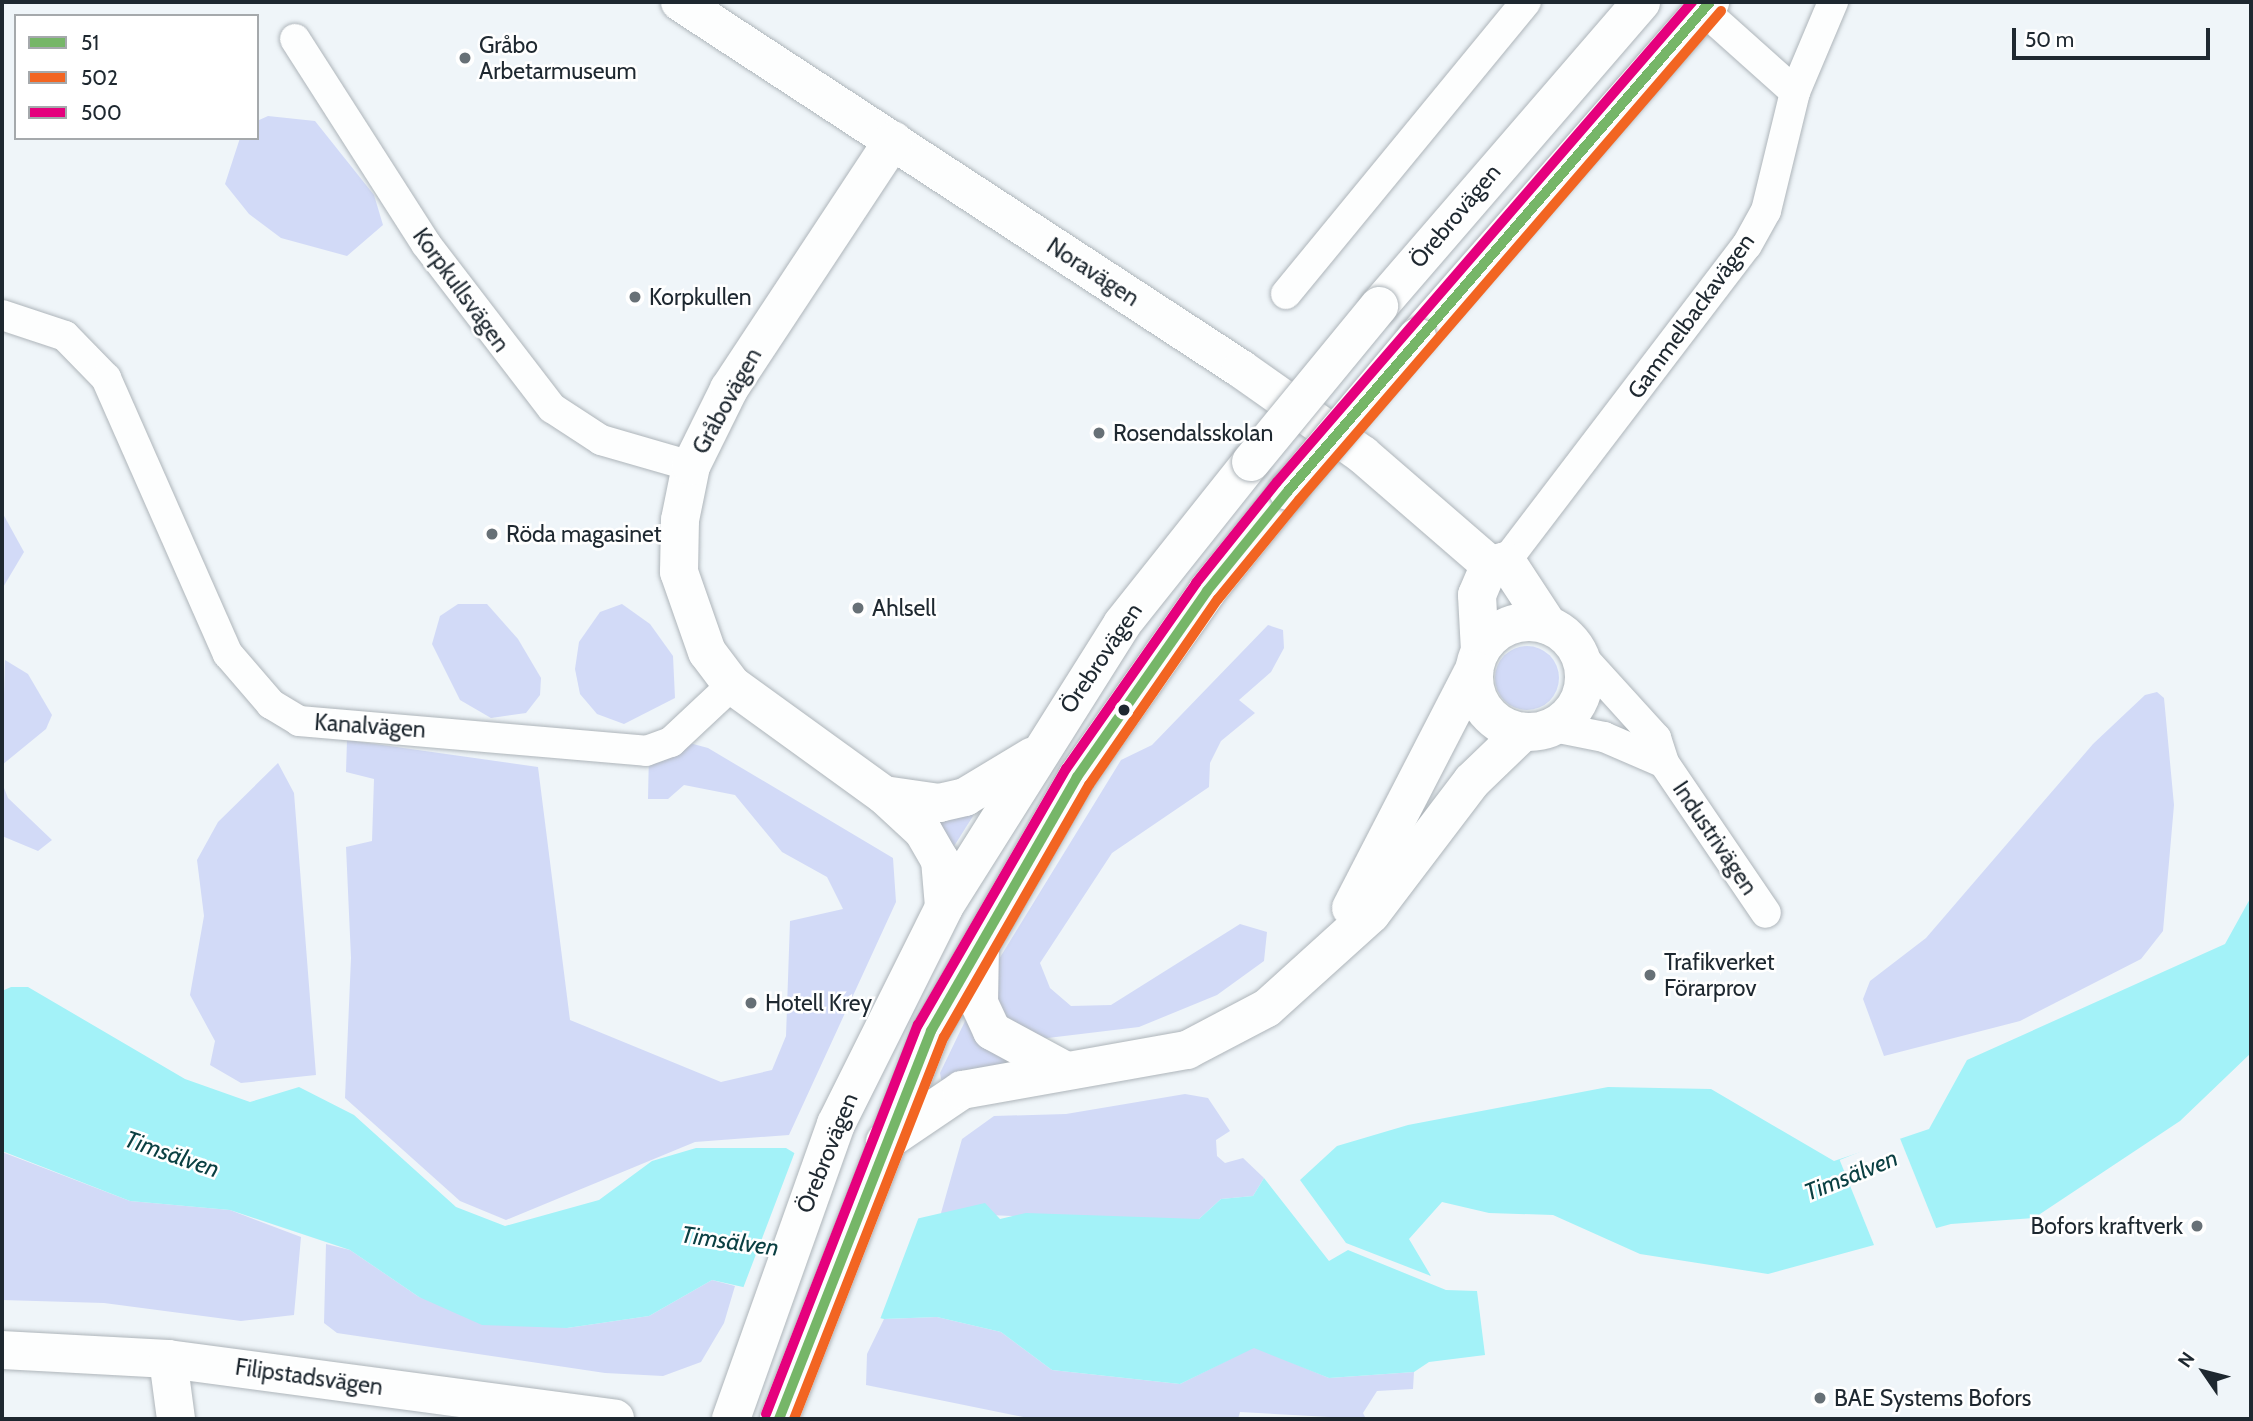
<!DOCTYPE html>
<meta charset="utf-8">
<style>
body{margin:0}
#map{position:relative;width:2253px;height:1421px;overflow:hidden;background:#eff5f9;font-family:Cabin,sans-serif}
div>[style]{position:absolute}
.green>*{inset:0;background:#d2daf7}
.round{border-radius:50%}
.water>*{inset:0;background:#a3f2f8}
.pier>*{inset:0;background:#eff5f9;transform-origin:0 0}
.roads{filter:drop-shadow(0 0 2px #aeb5ba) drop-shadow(0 0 2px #aeb5ba)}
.minor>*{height:30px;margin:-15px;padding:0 15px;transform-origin:15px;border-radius:15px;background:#fdfefe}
.tertiary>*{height:38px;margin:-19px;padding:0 19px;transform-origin:19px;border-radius:19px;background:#fdfefe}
.tertiary>.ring{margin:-19px;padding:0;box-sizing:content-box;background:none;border:38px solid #fdfefe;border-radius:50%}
.trunk>*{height:38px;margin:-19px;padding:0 19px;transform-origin:19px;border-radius:19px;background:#fdfefe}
.bridges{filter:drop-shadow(0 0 2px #aeb5ba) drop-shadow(0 0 2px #aeb5ba)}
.trunk-bridge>*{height:38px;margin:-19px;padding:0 19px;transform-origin:19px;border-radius:19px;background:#fdfefe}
.bus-1>*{height:10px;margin:-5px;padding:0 5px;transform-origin:5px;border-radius:5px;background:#76b668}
.bus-2>*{height:10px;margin:-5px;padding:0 5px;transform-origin:5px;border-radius:5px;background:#f26522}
.bus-3>*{height:10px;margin:-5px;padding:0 5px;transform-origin:5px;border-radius:5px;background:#e5007d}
.dots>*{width:19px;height:19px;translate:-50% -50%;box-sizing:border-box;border:4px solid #fff;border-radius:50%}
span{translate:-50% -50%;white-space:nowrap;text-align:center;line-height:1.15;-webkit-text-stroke:5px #fff;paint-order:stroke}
.poi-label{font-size:23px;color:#1e2830}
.left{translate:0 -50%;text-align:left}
.right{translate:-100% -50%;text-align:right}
.street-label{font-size:23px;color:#1e2830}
.water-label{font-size:24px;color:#0b4043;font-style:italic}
.frame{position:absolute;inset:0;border:4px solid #1e2830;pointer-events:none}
.legend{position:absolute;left:14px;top:14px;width:245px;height:126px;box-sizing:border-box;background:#fff;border:2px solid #a5a9ac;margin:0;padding:9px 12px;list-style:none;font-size:21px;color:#1e2830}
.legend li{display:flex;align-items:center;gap:14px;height:35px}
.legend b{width:35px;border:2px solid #a5a9ac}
.north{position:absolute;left:2169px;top:1337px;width:70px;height:70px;-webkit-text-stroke:5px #fff;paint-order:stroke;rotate:305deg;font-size:19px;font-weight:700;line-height:28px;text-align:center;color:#1e2830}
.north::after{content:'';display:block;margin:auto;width:24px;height:32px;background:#1e2830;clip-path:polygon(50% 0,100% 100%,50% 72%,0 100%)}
.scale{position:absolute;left:2012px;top:28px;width:198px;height:32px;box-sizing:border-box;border:4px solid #1e2830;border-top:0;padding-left:9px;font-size:21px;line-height:24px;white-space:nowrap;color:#1e2830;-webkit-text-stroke:5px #fff;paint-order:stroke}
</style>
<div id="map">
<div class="green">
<div style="clip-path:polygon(268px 116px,315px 121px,374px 195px,383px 225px,347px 256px,281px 238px,249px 214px,225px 184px,240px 138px,257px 138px,257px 121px)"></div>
<div style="clip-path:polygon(2px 512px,24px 552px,2px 589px)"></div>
<div style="clip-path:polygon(458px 604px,487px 604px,518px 639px,541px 678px,540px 695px,526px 713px,491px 718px,460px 700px,432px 644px,440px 616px)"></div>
<div style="clip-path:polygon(622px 604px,650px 624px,673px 656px,675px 698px,624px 724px,597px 714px,580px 694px,575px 669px,579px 642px,600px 612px)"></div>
<div style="clip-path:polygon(1268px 625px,1283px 630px,1284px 648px,1271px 672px,1239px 700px,1255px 713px,1221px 741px,1210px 763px,1209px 787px,1112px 853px,1040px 963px,1050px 988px,1071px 1006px,1111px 1005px,1240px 924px,1267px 932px,1264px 961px,1217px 995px,1139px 1027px,1031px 1040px,998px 1017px,996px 964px,1121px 760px,1152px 745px)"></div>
<div class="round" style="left:1495px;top:646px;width:64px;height:64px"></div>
<div style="clip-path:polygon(5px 660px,28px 674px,52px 715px,46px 729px,2px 765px)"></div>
<div style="clip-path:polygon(2157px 692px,2164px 698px,2174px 805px,2163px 931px,2141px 959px,2020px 1021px,1884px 1056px,1863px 999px,1870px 981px,1926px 938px,2093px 744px,2145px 695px)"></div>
<div style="clip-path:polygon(675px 739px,708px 748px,893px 858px,896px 902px,789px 1135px,695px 1142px,506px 1220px,460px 1201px,345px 1098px,351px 958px,346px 847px,372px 841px,374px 779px,346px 772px,347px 740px,538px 767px,570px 1020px,721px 1082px,772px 1070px,786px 1036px,790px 921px,843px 909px,827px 877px,782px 852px,735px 795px,684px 785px,668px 799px,648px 799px,649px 752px)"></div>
<div style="clip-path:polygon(278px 763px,294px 793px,316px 1075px,241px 1083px,210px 1065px,215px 1041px,190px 995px,204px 916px,197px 860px,218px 822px)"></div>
<div style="clip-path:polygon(2px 783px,8px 798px,52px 840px,38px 851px,2px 836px)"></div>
<div style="clip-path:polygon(973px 811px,973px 816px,951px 851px,940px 834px,939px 815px)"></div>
<div style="clip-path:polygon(967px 1017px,1018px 1067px,942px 1084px,940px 1073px)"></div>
<div style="clip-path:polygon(1185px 1094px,1208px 1098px,1230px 1131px,1216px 1140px,1217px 1156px,1225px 1163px,1243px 1158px,1264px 1178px,1253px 1196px,1221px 1199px,1199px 1219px,1149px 1222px,941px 1213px,962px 1139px,994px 1116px,1066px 1114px)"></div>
<div style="clip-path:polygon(2px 1152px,130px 1201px,230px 1210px,301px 1237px,294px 1315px,241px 1321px,104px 1303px,2px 1300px)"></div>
<div style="clip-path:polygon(326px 1244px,350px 1250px,419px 1297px,567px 1328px,649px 1316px,712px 1280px,735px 1286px,724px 1323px,701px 1362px,663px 1376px,605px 1373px,337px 1333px,324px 1323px)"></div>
<div style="clip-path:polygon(937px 1317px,1001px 1332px,1052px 1370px,1180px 1384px,1254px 1347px,1329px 1378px,1414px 1372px,1413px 1389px,1377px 1391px,1363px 1413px,1366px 1419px,1240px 1412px,1238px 1419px,1033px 1419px,866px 1385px,867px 1354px,884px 1319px)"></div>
</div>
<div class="water">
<div style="clip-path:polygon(2251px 897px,2251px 1053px,2180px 1121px,2034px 1218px,1951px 1224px,1768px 1274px,1640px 1254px,1553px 1215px,1489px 1213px,1442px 1202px,1409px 1239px,1431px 1276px,1346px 1243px,1300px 1180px,1337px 1146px,1408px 1125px,1608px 1087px,1711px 1089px,1834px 1161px,1929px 1129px,1967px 1060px,2225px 944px)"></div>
<div style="clip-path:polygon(11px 987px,28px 987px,185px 1079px,250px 1102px,299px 1087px,354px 1115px,456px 1207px,505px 1226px,599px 1200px,652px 1161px,696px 1148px,786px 1148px,907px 1221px,985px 1203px,1000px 1219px,1026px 1213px,1199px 1219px,1221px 1199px,1253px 1196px,1264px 1178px,1329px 1261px,1348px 1250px,1446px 1290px,1477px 1291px,1485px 1355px,1429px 1362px,1414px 1372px,1329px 1378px,1254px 1348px,1180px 1384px,1052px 1370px,1001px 1332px,937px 1317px,884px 1319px,712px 1280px,649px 1316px,567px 1328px,482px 1325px,419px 1297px,350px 1250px,230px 1210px,130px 1201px,2px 1151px,2px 991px)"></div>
</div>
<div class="pier">
<div style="left:1899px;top:1136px;width:103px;height:64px;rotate:68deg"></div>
<div style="clip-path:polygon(796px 1149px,907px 1218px,920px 1214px,879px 1322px,742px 1291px)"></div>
</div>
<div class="roads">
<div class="minor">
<div style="left:1719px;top:24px;width:102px;rotate:41.8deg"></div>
<div style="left:295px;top:39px;width:243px;rotate:57.4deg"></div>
<div style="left:426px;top:244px;width:207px;rotate:52.5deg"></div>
<div style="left:552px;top:408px;width:59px;rotate:33.1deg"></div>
<div style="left:601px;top:440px;width:94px;rotate:16.1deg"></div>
<div style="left:1286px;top:294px;width:378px;rotate:-50.6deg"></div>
<div style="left:2px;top:315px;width:66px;rotate:18.4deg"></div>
<div style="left:65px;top:336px;width:59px;rotate:45.7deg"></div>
<div style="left:106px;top:378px;width:302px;rotate:66.2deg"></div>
<div style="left:228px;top:654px;width:66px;rotate:49.3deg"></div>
<div style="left:271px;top:704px;width:33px;rotate:31deg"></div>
<div style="left:299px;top:721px;width:348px;rotate:4.9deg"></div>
<div style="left:646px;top:751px;width:27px;rotate:-20deg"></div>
<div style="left:671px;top:742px;width:83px;rotate:-43.1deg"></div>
<div style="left:1506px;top:561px;width:397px;rotate:-52.7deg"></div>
<div style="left:1747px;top:245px;width:39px;rotate:-61deg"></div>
<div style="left:1766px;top:211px;width:122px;rotate:-76.3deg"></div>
<div style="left:1795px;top:92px;width:98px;rotate:-67.1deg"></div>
<div style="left:1577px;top:651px;width:118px;rotate:47.8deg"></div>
<div style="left:1656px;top:738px;width:26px;rotate:72deg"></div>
<div style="left:1664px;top:763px;width:181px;rotate:55.8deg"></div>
<div style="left:1554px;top:727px;width:51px;rotate:11.3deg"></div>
<div style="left:1604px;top:737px;width:65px;rotate:23.4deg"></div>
</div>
<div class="tertiary">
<div style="left:680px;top:2px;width:670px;rotate:33.19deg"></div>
<div style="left:1241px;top:369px;width:149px;rotate:35.2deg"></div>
<div style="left:1363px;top:455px;width:168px;rotate:40.9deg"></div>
<div class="ring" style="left:1474px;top:622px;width:72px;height:72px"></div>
<div style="left:1480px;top:651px;width:56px;rotate:-93.1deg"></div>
<div style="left:1477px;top:595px;width:33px;rotate:-67deg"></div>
<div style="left:1490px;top:565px;width:16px;rotate:-14deg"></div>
<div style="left:1506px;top:561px;width:77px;rotate:56.7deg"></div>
<div style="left:732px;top:685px;width:41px;rotate:-127.1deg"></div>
<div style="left:707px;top:652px;width:85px;rotate:-109.3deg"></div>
<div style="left:679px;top:572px;width:52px;rotate:-88.9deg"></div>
<div style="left:680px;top:520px;width:55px;rotate:-78.5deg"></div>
<div style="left:691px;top:466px;width:86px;rotate:-63.7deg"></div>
<div style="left:729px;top:389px;width:298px;rotate:-56.6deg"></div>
<div style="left:2px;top:1350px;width:166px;rotate:3.1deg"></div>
<div style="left:168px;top:1359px;width:451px;rotate:7.6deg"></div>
<div style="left:168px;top:1359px;width:61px;rotate:82.4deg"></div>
</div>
<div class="trunk">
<div style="left:1379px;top:306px;width:401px;rotate:-49.2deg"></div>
<div style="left:1417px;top:337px;width:445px;rotate:-48.8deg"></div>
<div style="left:732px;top:685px;width:188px;rotate:35.9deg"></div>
<div style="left:884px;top:795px;width:53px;rotate:42.7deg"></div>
<div style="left:923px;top:831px;width:34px;rotate:60deg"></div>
<div style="left:940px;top:860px;width:47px;rotate:85.1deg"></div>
<div style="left:884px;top:795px;width:56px;rotate:8.3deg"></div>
<div style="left:939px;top:803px;width:27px;rotate:-13deg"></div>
<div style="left:965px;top:797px;width:79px;rotate:-31.1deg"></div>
<div style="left:1351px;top:908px;width:268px;rotate:-62.7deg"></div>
<div style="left:980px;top:946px;width:57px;rotate:91deg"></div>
<div style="left:979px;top:1003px;width:31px;rotate:65deg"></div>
<div style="left:992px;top:1031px;width:82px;rotate:28.4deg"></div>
<div style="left:885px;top:1142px;width:93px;rotate:-34deg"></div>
<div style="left:962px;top:1090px;width:229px;rotate:-10.1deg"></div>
<div style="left:1187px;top:1050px;width:90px;rotate:-27.7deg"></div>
<div style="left:1267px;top:1008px;width:140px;rotate:-42.1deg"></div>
<div style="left:1371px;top:914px;width:167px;rotate:-52.8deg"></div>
<div style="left:1472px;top:781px;width:71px;rotate:-43.9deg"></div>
<div style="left:731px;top:1419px;width:313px;rotate:-70.4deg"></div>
<div style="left:836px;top:1124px;width:242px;rotate:-63.5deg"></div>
<div style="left:944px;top:907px;width:334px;rotate:-57.8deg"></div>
<div style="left:1122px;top:624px;width:207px;rotate:-51.5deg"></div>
<div style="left:779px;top:1419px;width:417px;rotate:-68.6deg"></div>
<div style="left:931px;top:1031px;width:293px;rotate:-60.1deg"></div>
<div style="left:1077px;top:777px;width:227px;rotate:-55deg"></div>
<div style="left:1207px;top:591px;width:129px;rotate:-51deg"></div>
</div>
</div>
<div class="bridges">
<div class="trunk-bridge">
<div style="left:1251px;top:462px;width:202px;rotate:-50.6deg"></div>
<div style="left:1288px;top:491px;width:201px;rotate:-50deg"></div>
</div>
</div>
<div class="bus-1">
<div style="left:779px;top:1419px;width:417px;rotate:-68.6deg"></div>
<div style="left:931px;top:1031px;width:293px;rotate:-60.1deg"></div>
<div style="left:1077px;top:777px;width:227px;rotate:-55deg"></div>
<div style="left:1207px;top:591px;width:129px;rotate:-51deg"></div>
<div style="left:1288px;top:491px;width:646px;rotate:-49.21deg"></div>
</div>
<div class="bus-2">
<div style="left:794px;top:1419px;width:410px;rotate:-68.6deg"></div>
<div style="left:944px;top:1037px;width:291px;rotate:-60.1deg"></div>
<div style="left:1089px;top:785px;width:226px;rotate:-55.3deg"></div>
<div style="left:1218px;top:599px;width:128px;rotate:-50.7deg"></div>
<div style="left:1299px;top:500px;width:646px;rotate:-49.21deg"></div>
</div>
<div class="bus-3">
<div style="left:766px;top:1414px;width:418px;rotate:-68.7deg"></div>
<div style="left:918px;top:1025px;width:296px;rotate:-60deg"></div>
<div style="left:1066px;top:769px;width:227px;rotate:-55deg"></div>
<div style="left:1196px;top:583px;width:129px;rotate:-51.3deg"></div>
<div style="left:1277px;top:482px;width:635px;rotate:-49.15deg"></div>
</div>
<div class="dots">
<div style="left:465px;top:58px;background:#677076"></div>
<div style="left:635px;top:297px;background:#677076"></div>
<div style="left:1099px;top:433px;background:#677076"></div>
<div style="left:492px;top:534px;background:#677076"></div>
<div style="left:858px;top:608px;background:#677076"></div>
<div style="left:1124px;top:710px;background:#1e2830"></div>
<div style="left:1650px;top:975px;background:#677076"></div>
<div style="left:751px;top:1003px;background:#677076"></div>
<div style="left:2197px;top:1226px;background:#677076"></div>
<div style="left:1820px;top:1398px;background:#677076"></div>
</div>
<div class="poi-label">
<span class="left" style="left:479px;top:58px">Gråbo<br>Arbetarmuseum</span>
<span class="left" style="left:649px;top:297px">Korpkullen</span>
<span class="left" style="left:1113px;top:433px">Rosendalsskolan</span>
<span class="left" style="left:506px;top:534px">Röda magasinet</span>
<span class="left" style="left:872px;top:608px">Ahlsell</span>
<span class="left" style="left:1664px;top:975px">Trafikverket<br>Förarprov</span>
<span class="left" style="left:765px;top:1003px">Hotell Krey</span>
<span class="right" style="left:2183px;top:1226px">Bofors kraftverk</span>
<span class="left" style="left:1834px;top:1398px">BAE Systems Bofors</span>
</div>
<div class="street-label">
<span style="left:1455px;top:216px;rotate:-50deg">Örebrovägen</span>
<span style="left:1093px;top:272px;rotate:33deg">Noravägen</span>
<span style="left:461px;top:290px;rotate:54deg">Korpkullsvägen</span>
<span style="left:1691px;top:316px;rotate:-54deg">Gammelbackavägen</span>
<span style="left:727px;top:401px;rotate:-61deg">Gråbovägen</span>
<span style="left:1101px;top:658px;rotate:-56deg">Örebrovägen</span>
<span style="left:370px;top:726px;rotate:4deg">Kanalvägen</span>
<span style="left:1715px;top:838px;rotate:56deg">Industrivägen</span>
<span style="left:827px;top:1153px;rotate:-68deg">Örebrovägen</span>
<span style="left:309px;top:1377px;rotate:8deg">Filipstadsvägen</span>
</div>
<div class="water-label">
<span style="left:172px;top:1154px;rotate:19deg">Timsälven</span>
<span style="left:1851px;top:1175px;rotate:-22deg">Timsälven</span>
<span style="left:730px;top:1241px;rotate:8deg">Timsälven</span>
</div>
<div class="frame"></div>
<ul class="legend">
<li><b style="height:9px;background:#76b668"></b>51</li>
<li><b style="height:9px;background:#f26522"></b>502</li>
<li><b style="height:9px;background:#e5007d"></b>500</li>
</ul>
<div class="north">N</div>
<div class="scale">50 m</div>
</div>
